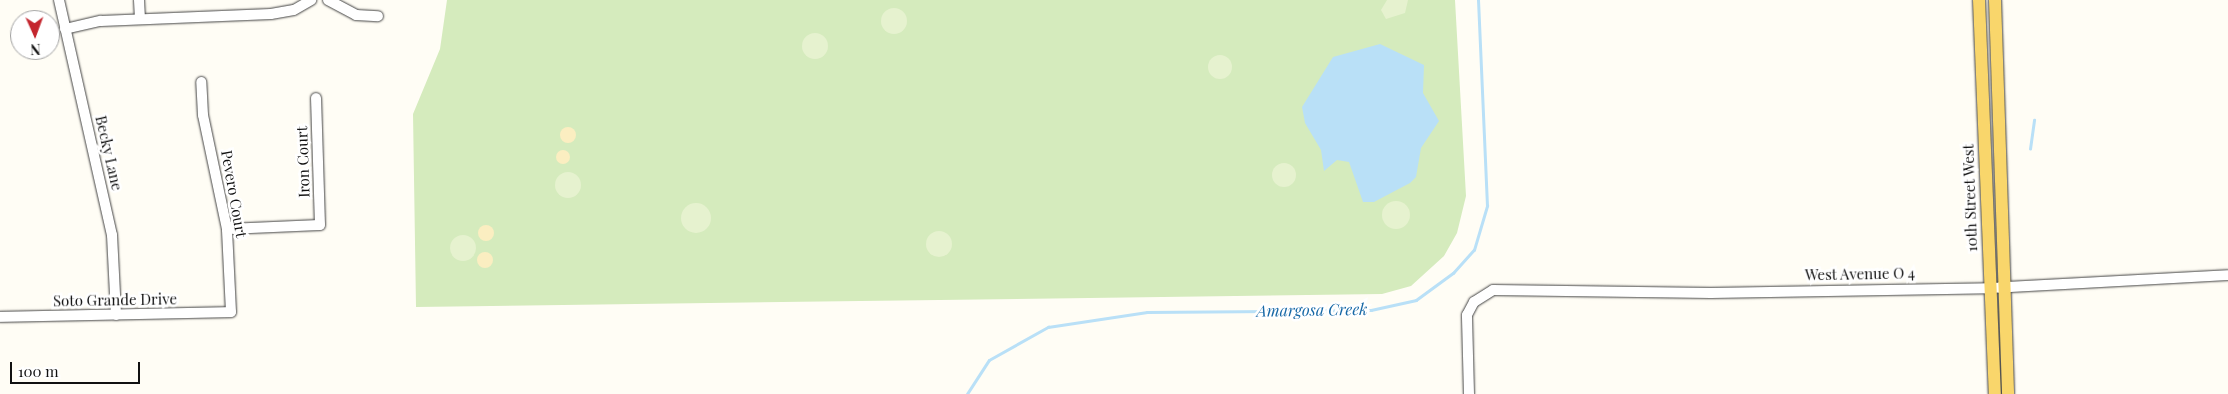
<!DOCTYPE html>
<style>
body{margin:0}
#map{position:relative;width:2228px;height:394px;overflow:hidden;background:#fffdf5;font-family:"Playfair Display",serif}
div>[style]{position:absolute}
.green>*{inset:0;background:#d5ebbd}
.sand>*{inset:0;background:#fbeec1}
.round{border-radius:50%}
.pitch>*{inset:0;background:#e6f2cf}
.water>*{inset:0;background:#b9e0f7}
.stream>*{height:2.5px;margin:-1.25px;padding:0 1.25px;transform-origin:1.25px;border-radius:1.25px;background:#b9e0f7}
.roads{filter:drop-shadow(0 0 1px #444) drop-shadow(0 0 1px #444)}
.minor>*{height:10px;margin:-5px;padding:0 5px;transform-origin:5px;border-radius:5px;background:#fff}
.major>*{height:12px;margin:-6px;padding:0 6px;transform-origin:6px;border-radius:6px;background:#f9d66b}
span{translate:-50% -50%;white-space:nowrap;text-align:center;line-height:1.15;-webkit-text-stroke:5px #fff;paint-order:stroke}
.street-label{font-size:15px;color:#111}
.water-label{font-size:16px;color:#1768a6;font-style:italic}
.north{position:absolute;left:10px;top:10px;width:50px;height:50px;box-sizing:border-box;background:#fff;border:1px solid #a0a0a0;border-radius:50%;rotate:178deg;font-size:14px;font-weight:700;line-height:20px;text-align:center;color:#111}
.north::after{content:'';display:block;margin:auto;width:18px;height:22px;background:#c4262e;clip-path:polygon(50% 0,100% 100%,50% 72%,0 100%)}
.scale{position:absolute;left:10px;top:362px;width:130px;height:22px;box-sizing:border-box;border:2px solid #111;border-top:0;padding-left:6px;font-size:15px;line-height:18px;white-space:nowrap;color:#111;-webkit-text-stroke:4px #fff;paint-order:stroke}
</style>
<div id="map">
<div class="green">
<div style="clip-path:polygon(447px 0,1455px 0,1466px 196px,1457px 233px,1444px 256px,1411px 286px,1382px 294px,416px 307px,413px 114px,440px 49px)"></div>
</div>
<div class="sand">
<div class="round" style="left:560px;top:127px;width:16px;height:16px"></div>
<div class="round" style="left:556px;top:150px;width:14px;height:14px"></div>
<div class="round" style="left:478px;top:225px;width:16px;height:16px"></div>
<div class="round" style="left:477px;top:252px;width:16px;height:16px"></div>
</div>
<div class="pitch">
<div style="clip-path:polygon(1387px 0,1408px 0,1405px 13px,1386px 19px,1381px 10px)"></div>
<div class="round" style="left:881px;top:8px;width:26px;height:26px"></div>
<div class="round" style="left:802px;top:33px;width:26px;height:26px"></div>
<div class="round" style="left:1208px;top:55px;width:24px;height:24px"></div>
<div class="round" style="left:1272px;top:163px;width:24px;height:24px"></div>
<div class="round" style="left:555px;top:172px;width:26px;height:26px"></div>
<div class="round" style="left:1382px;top:201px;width:28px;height:28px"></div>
<div class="round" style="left:681px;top:203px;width:30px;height:30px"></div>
<div class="round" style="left:926px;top:231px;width:26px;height:26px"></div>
<div class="round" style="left:450px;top:235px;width:26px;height:26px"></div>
</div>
<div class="water">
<div style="clip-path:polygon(1380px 44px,1424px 65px,1423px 93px,1439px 121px,1421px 148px,1416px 177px,1410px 183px,1374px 202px,1363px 202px,1349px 162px,1337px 160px,1324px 171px,1321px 150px,1305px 123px,1302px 107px,1333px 57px)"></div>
</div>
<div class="stream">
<div style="left:2030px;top:149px;width:29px;rotate:-82deg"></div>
<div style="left:967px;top:394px;width:40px;rotate:-57.1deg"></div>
<div style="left:989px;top:360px;width:68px;rotate:-29.2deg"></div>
<div style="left:1048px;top:327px;width:100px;rotate:-8.6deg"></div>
<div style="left:1147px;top:312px;width:224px;rotate:-0.5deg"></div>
<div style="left:1371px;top:310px;width:46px;rotate:-12.5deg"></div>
<div style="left:1416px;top:300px;width:46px;rotate:-36.1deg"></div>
<div style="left:1453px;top:273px;width:31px;rotate:-48deg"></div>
<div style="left:1474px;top:250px;width:46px;rotate:-73.5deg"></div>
<div style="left:1487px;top:206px;width:206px;rotate:-92.5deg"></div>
</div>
<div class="roads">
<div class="minor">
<div style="left:59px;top:0;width:241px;rotate:77.3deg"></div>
<div style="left:112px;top:235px;width:80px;rotate:87.1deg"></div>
<div style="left:139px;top:0;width:19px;rotate:87deg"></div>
<div style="left:328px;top:0;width:32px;rotate:28deg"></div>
<div style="left:356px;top:15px;width:22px;rotate:3deg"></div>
<div style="left:65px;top:29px;width:37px;rotate:-13deg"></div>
<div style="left:101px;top:21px;width:170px;rotate:-2.4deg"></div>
<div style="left:271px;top:14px;width:23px;rotate:-10deg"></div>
<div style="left:294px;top:10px;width:20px;rotate:-30deg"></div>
<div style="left:227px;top:229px;width:93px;rotate:-2.5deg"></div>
<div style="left:320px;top:225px;width:127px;rotate:-91.8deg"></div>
<div style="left:0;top:317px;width:231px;rotate:-1.2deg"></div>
<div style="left:231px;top:312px;width:83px;rotate:-92.8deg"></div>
<div style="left:227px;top:229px;width:116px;rotate:-101.9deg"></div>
<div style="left:203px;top:115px;width:33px;rotate:-93deg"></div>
<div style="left:1469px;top:394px;width:79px;rotate:-91.5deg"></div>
<div style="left:1467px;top:315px;width:15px;rotate:-62deg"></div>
<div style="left:1474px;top:302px;width:22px;rotate:-32deg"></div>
<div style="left:1493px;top:290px;width:218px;rotate:0.8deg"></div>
<div style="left:1711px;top:293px;width:279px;rotate:-1deg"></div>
<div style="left:1990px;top:288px;width:238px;rotate:-3.1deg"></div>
</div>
<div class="major">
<div style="left:1979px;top:0;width:394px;rotate:87.7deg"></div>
<div style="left:1995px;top:0;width:394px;rotate:88.1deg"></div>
</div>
</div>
<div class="street-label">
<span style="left:109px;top:153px;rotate:77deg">Becky Lane</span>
<span style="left:303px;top:162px;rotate:-92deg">Iron Court</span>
<span style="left:234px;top:194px;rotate:80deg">Pevero Court</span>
<span style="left:1970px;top:198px;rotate:-92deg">10th Street West</span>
<span style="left:1860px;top:274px;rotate:-1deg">West Avenue O 4</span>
<span style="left:115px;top:300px;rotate:-1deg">Soto Grande Drive</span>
</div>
<div class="water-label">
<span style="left:1312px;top:310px;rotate:-1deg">Amargosa Creek</span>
</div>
<div class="north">N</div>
<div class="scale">100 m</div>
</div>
